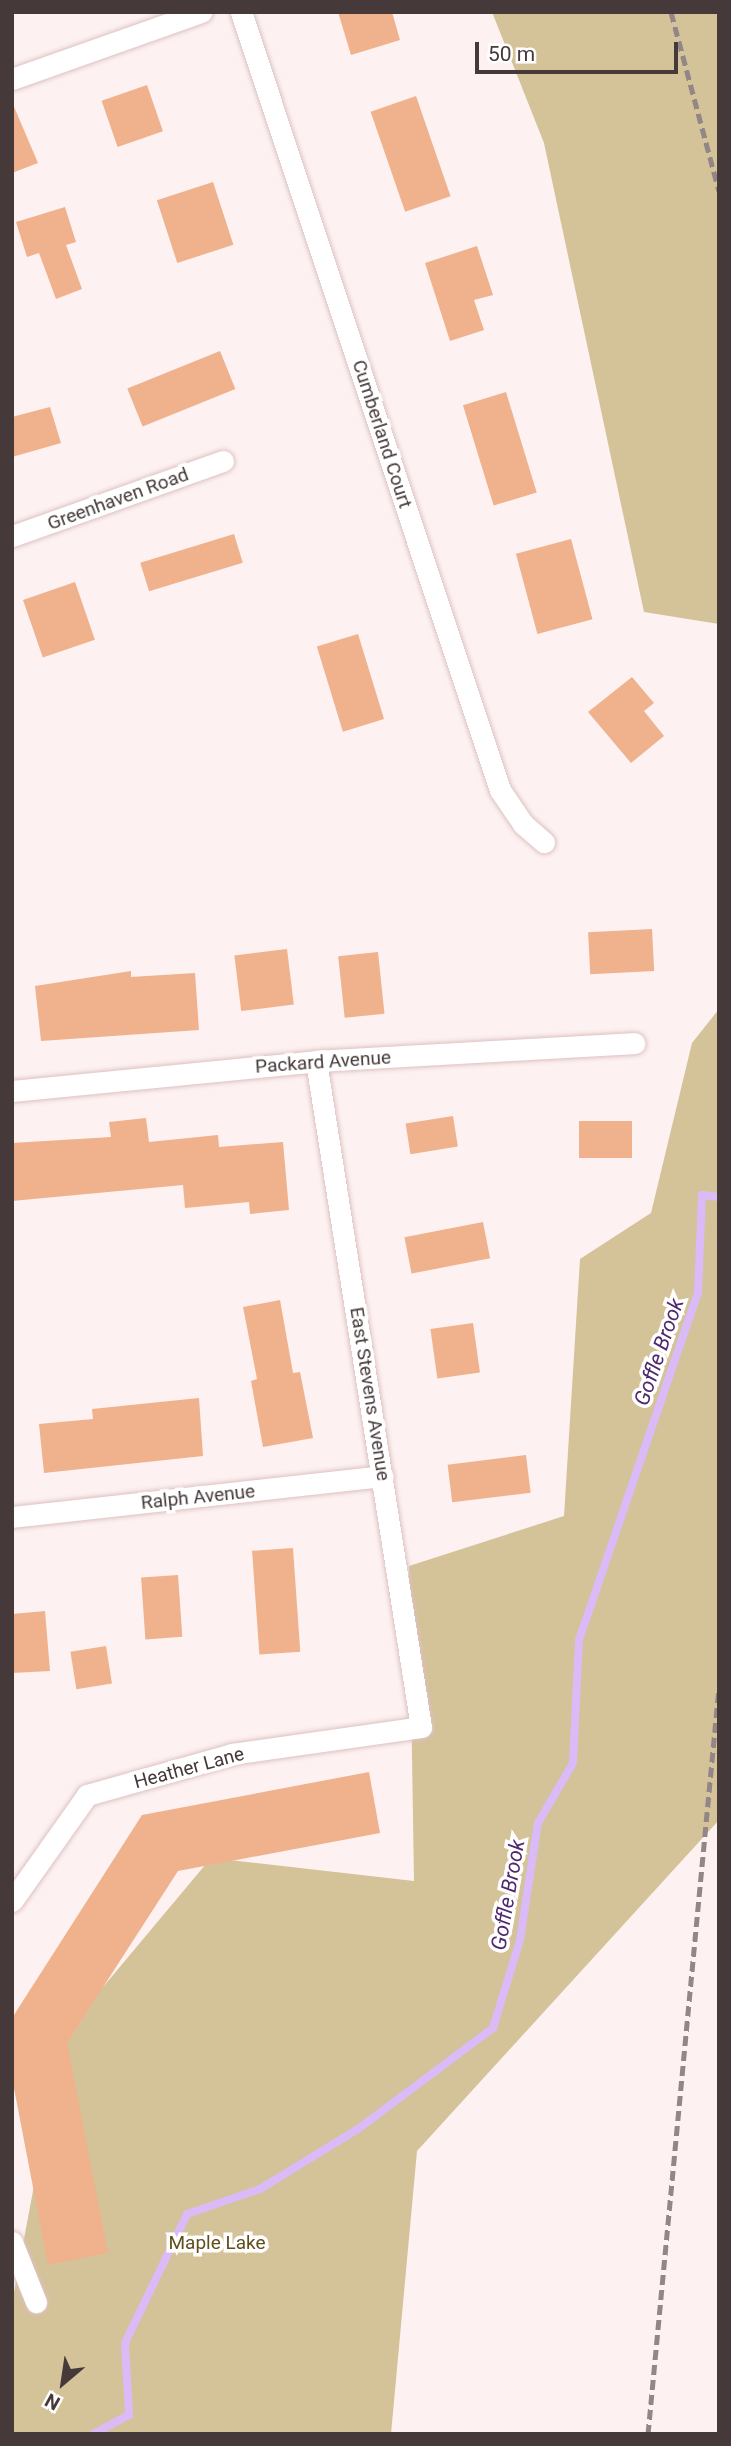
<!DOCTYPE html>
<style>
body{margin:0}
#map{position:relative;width:731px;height:2446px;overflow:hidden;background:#fdf1f1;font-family:Roboto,sans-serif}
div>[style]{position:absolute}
.green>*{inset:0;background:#d4c298}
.stream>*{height:8px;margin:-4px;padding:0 4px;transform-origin:4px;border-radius:4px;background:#dabbf7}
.building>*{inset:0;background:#efb28c;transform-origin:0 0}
.roads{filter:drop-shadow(0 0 2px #dec1c1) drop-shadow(0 0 2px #dec1c1)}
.minor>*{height:21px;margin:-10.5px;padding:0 10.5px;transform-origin:10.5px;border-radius:10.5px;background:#fff}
.rail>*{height:5px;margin-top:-2.5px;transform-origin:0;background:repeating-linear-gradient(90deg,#928686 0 10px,transparent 0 15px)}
span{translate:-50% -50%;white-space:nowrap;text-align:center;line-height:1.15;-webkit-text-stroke:7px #fff;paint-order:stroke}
.street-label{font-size:19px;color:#453939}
.park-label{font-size:19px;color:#614e1d}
.water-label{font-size:21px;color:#50296e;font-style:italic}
.frame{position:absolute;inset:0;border:14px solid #453939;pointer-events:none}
.north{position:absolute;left:28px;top:2348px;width:70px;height:70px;-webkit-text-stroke:5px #fff;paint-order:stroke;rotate:209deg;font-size:19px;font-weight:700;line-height:28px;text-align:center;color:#453939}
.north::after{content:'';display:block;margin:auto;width:24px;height:32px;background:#453939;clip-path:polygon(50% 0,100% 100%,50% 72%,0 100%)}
.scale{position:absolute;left:475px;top:42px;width:203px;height:32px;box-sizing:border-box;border:4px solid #453939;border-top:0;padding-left:9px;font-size:21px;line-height:24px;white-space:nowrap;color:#453939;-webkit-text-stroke:5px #fff;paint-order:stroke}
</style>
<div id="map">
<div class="green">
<div style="clip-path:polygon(492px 12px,719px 12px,719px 624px,644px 612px,544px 143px)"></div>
<div style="clip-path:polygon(719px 1009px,719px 1820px,417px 2151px,391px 2434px,12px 2434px,12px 2303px,62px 2036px,211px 1858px,414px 1881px,409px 1566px,564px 1516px,580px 1259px,651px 1213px,692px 1043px)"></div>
</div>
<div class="stream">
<div style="left:93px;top:2434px;width:41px;rotate:-27.8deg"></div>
<div style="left:129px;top:2415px;width:72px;rotate:-93.2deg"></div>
<div style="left:125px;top:2343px;width:143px;rotate:-64.3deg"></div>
<div style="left:187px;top:2214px;width:77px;rotate:-18.9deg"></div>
<div style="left:260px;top:2189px;width:115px;rotate:-31.5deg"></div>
<div style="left:358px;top:2129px;width:169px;rotate:-36.8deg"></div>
<div style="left:493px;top:2028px;width:92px;rotate:-72.9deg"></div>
<div style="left:520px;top:1940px;width:118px;rotate:-81.3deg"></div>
<div style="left:538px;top:1823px;width:69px;rotate:-59.7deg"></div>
<div style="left:573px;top:1763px;width:123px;rotate:-87.2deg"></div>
<div style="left:579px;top:1640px;width:368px;rotate:-71.1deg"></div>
<div style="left:698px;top:1292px;width:97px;rotate:-87.6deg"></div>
<div style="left:702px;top:1195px;width:17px;rotate:7deg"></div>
</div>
<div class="building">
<div style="clip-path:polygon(338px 12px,392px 12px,400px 40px,351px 55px)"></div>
<div style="left:147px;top:85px;width:49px;height:48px;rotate:71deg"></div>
<div style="left:416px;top:96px;width:106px;height:48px;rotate:71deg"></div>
<div style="clip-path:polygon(12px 102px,38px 163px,12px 173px)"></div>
<div style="left:213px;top:182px;width:66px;height:59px;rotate:72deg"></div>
<div style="clip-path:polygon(65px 207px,76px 242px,66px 245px,82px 289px,56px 299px,39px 253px,27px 257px,16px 222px)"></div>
<div style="clip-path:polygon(477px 246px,493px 295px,474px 300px,484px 330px,450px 341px,425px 263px)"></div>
<div style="left:220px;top:351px;width:41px;height:100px;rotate:68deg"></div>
<div style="left:506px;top:392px;width:105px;height:45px;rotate:73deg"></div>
<div style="clip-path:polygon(50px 407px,61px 443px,12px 457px,12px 417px)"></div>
<div style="left:234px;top:534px;width:30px;height:98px;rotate:73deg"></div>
<div style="left:571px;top:539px;width:83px;height:57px;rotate:75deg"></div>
<div style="left:75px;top:582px;width:61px;height:55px;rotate:71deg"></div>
<div style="left:358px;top:634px;width:89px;height:43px;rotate:73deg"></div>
<div style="clip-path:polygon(632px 677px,654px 703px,644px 711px,664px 736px,631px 763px,588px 712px)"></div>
<div style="left:652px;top:929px;width:42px;height:64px;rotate:87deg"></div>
<div style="left:287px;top:949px;width:56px;height:53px;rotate:83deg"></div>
<div style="left:378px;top:952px;width:62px;height:40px;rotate:84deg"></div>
<div style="clip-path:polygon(131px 971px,131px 977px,195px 973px,199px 1030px,41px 1041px,35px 986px)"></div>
<div style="left:453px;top:1116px;width:31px;height:48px;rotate:81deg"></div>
<div style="clip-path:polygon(146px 1118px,149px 1142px,218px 1135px,219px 1147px,283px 1142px,289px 1210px,250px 1214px,249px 1202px,185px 1208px,183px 1185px,12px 1201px,12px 1143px,111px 1137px,109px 1122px)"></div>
<div style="left:632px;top:1121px;width:37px;height:53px;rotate:90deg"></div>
<div style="left:483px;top:1222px;width:37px;height:80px;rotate:79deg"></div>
<div style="clip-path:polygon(280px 1300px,293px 1373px,300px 1372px,313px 1438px,263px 1447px,251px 1381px,257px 1379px,243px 1307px)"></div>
<div style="left:473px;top:1323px;width:50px;height:43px;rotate:82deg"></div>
<div style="clip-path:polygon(199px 1398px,203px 1456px,44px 1473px,39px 1424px,93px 1419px,92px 1409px)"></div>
<div style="left:526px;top:1455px;width:38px;height:79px;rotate:83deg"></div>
<div style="left:293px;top:1548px;width:104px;height:41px;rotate:86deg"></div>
<div style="left:178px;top:1575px;width:62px;height:37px;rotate:86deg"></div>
<div style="clip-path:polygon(45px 1611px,50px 1671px,12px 1673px,12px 1614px)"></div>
<div style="left:106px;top:1646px;width:38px;height:36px;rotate:81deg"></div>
<div style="clip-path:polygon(369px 1772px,380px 1833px,178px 1871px,67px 2043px,108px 2253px,48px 2265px,12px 2078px,12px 2018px,142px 1815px)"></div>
</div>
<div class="roads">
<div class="minor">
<div style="left:241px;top:12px;width:820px;rotate:71.59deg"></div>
<div style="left:500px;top:790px;width:41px;rotate:55.9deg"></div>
<div style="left:523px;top:824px;width:28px;rotate:41deg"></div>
<div style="left:12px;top:79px;width:201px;rotate:-19.5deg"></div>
<div style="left:12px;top:536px;width:224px;rotate:-19.6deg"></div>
<div style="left:12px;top:1091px;width:305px;rotate:-5.6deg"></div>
<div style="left:316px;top:1061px;width:319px;rotate:-3.2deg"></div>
<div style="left:12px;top:1517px;width:373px;rotate:-6.3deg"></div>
<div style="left:12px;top:1901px;width:130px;rotate:-54.7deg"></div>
<div style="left:87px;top:1795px;width:151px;rotate:-15.8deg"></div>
<div style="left:232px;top:1754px;width:191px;rotate:-8.1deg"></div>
<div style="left:421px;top:1727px;width:674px;rotate:-98.96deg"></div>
<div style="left:12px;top:2242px;width:65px;rotate:68.2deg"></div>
</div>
</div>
<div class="rail">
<div style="left:671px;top:12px;width:185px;rotate:75deg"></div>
<div style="left:648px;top:2434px;width:750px;rotate:-84.57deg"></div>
</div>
<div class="street-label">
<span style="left:382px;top:434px;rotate:72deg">Cumberland Court</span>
<span style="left:118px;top:499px;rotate:-20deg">Greenhaven Road</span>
<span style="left:323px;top:1062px;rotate:-4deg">Packard Avenue</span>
<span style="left:370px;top:1394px;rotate:81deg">East Stevens Avenue</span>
<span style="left:198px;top:1497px;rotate:-6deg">Ralph Avenue</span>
<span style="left:189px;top:1768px;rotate:-15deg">Heather Lane</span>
</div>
<div class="park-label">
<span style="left:217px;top:2243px">Maple Lake</span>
</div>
<div class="water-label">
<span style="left:659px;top:1352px;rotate:-71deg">Goffle Brook</span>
<span style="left:508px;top:1895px;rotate:-80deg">Goffle Brook</span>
</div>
<div class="frame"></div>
<div class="north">N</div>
<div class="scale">50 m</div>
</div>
